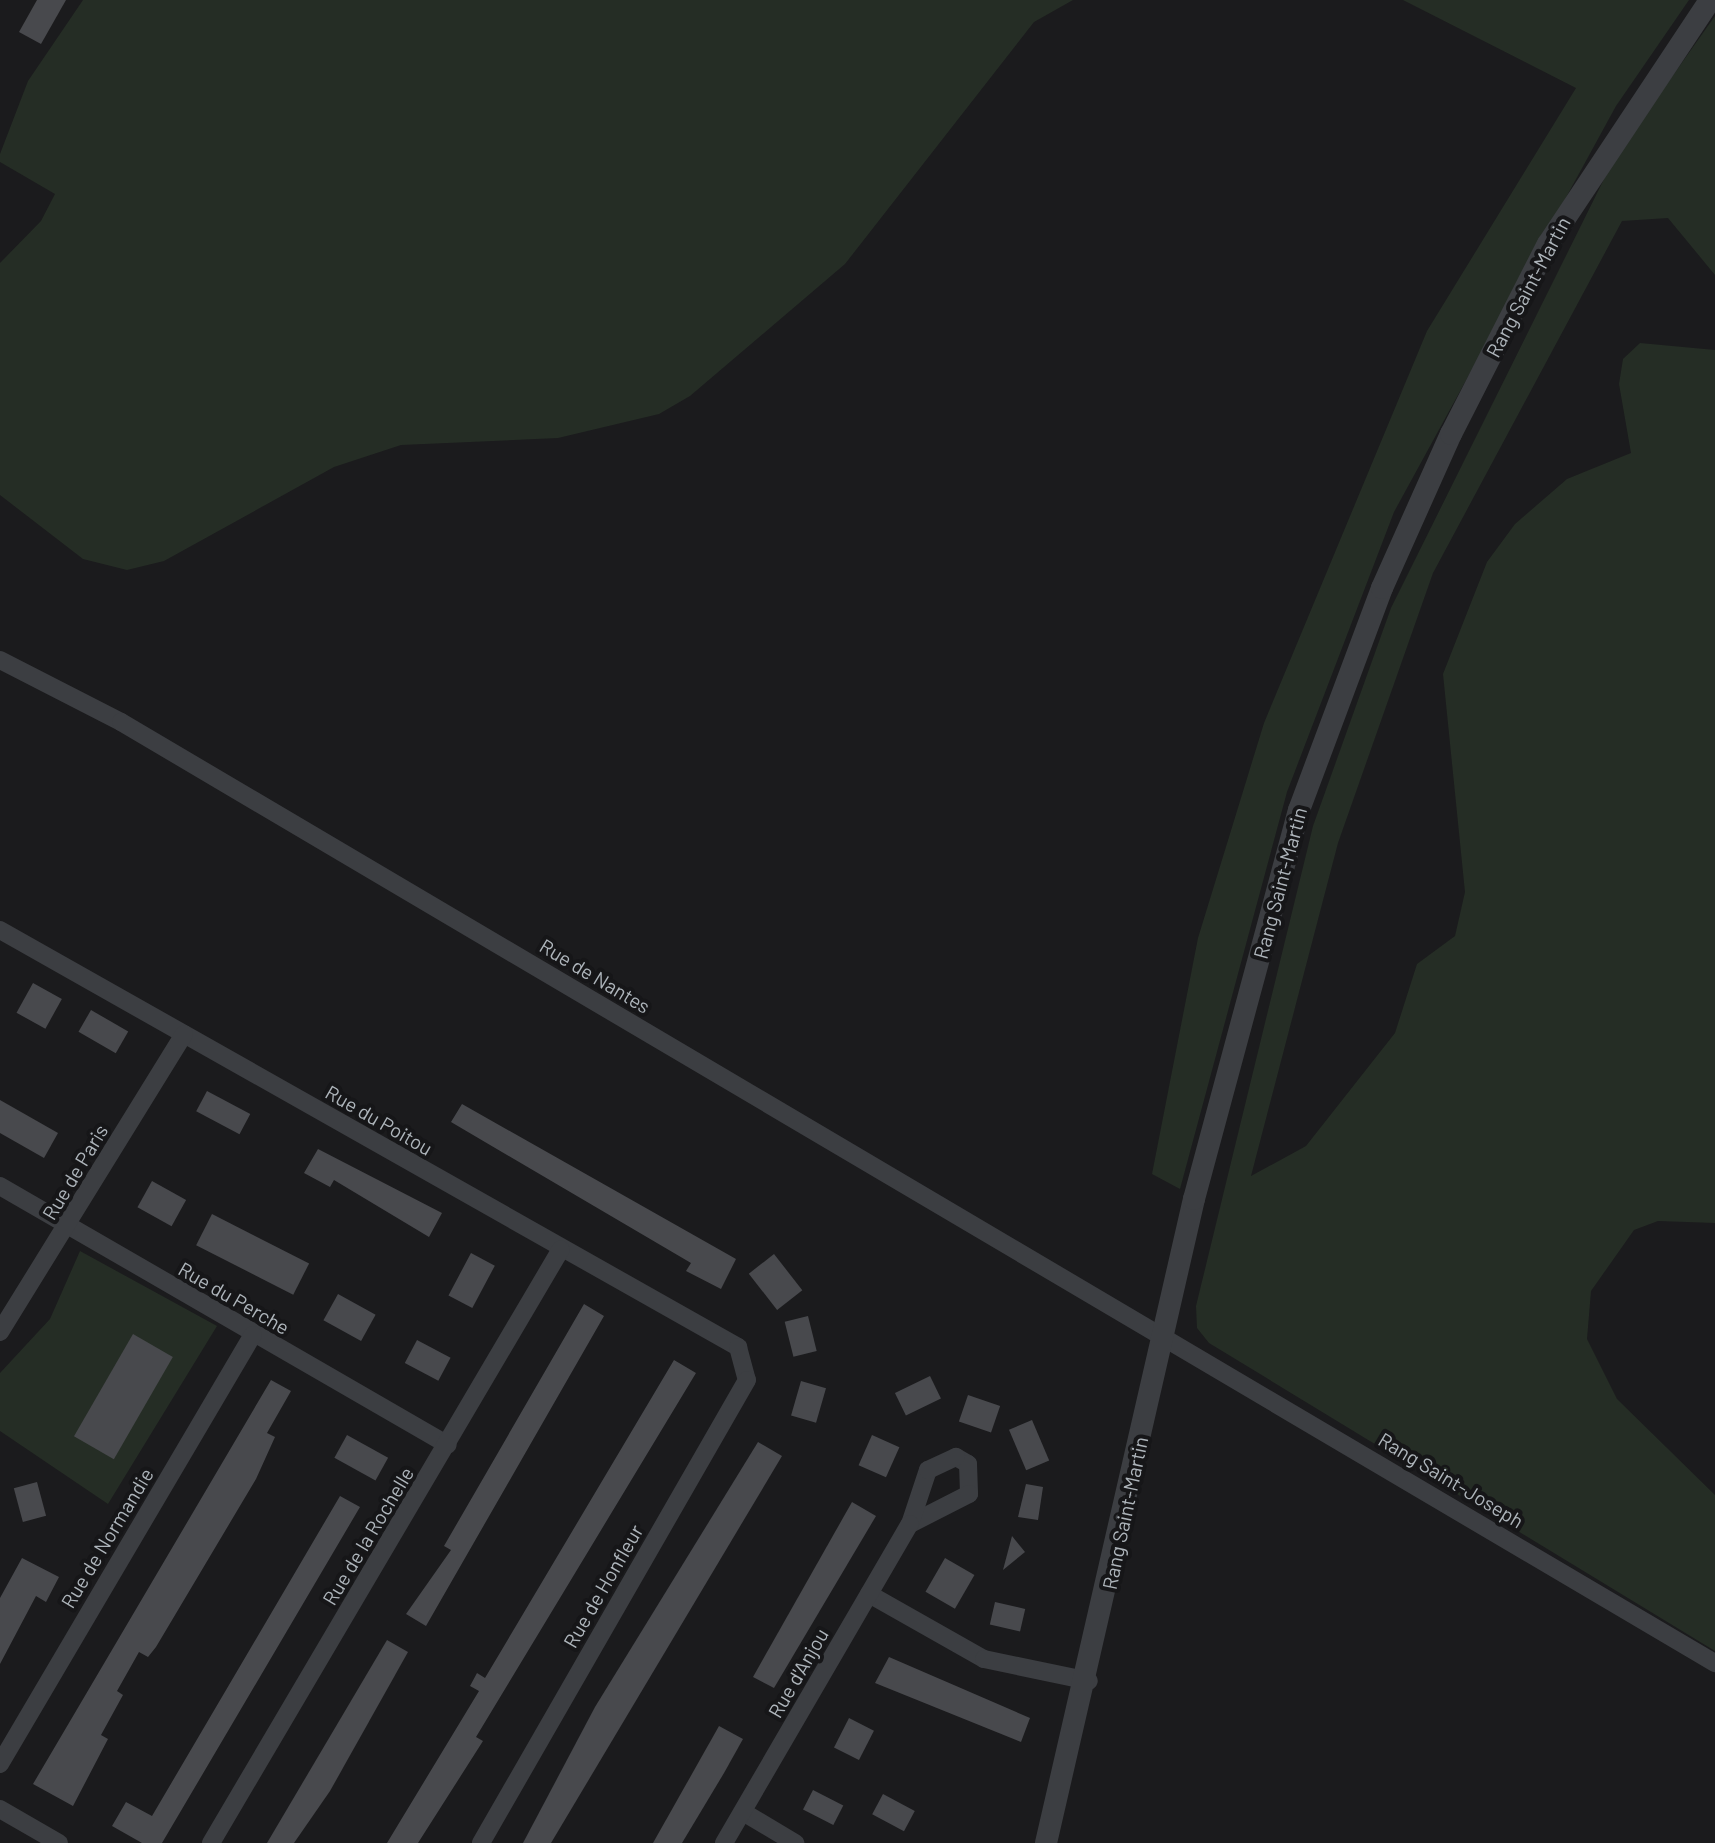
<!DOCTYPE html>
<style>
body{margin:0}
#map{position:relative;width:1715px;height:1843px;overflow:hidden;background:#1b1b1d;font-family:Barlow,sans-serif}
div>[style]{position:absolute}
.green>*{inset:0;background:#252d25}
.building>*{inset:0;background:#48494d;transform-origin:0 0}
.minor>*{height:18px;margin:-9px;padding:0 9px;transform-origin:9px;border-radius:9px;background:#3c3e42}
.tertiary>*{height:22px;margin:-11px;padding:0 11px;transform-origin:11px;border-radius:11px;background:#3c3e42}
span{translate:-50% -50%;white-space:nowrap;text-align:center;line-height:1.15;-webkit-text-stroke:8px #161618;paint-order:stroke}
.street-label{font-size:20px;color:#aeb5bb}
</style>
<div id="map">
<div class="green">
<div style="clip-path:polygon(83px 0,1073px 0,1034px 22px,845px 264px,690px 396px,659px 414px,558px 438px,401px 445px,334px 467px,164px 561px,127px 570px,83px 559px,0 495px,0 263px,41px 221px,55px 194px,0 162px,0 154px,28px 81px)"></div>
<div style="clip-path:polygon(1403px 0,1689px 0,1616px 106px,1394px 512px,1287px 792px,1180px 1189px,1152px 1174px,1198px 938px,1264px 723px,1427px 331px,1576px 88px)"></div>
<div style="clip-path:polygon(1715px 16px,1715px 275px,1668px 218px,1622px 221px,1433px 573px,1338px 843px,1251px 1176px,1306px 1146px,1395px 1033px,1417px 964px,1455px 936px,1465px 892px,1443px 674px,1487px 562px,1515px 524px,1567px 479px,1631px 453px,1619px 384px,1623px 359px,1640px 343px,1715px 350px,1715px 1223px,1658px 1221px,1634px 1230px,1591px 1291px,1587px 1339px,1617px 1399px,1715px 1495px,1715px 1651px,1209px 1343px,1197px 1328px,1196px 1306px,1313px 826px,1391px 608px,1615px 157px)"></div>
<div style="clip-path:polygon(80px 1251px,217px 1326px,108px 1504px,0 1431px,0 1373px,50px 1319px)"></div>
</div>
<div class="building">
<div style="clip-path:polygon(37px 0,66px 0,41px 44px,19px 32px)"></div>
<div style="left:33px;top:983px;width:33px;height:34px;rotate:29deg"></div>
<div style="left:91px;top:1010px;width:43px;height:25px;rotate:30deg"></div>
<div style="left:207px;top:1091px;width:49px;height:23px;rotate:28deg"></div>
<div style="clip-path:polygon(0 1100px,58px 1133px,44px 1158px,0 1133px)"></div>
<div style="clip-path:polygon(462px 1104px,736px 1259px,721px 1289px,686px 1271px,691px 1263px,451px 1122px)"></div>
<div style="clip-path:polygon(318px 1149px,442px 1213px,429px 1237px,334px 1180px,330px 1187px,304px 1173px)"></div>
<div style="left:152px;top:1181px;width:39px;height:30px;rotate:29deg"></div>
<div style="left:212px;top:1214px;width:109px;height:35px;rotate:27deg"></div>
<div style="left:471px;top:1253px;width:27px;height:48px;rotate:28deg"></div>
<div style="left:774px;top:1254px;width:46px;height:32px;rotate:52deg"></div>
<div style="left:338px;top:1294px;width:43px;height:30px;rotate:29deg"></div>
<div style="clip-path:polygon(584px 1304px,604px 1316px,426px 1626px,406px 1614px,451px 1550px,444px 1546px)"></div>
<div style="left:808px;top:1316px;width:36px;height:24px;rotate:76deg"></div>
<div style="left:133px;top:1334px;width:46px;height:118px;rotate:30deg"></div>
<div style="left:417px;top:1340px;width:38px;height:26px;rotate:28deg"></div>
<div style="clip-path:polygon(674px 1360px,696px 1373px,476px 1737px,483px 1741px,418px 1843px,387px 1843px,479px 1691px,470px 1686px,477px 1673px,485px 1678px)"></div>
<div style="left:930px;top:1376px;width:25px;height:39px;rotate:64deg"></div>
<div style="clip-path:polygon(271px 1380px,291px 1391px,267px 1433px,275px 1437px,256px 1479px,156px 1647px,148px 1657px,139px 1652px,117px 1691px,123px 1695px,101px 1735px,108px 1739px,73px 1806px,33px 1784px)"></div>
<div style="left:801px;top:1381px;width:26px;height:36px;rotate:16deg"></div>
<div style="left:968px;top:1395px;width:34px;height:28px;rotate:19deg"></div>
<div style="left:1032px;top:1420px;width:44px;height:25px;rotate:67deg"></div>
<div style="left:347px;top:1435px;width:47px;height:26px;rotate:29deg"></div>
<div style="left:872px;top:1435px;width:30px;height:33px;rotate:24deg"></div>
<div style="clip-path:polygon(758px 1442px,782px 1456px,551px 1843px,523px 1843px,595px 1707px)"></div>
<div style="left:37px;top:1482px;width:35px;height:24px;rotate:75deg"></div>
<div style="clip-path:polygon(1026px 1484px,1043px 1487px,1038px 1520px,1018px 1517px)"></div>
<div style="clip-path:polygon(340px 1496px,360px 1507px,162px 1843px,142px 1843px,112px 1826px,126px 1802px,152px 1816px)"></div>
<div style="clip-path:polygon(852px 1502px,876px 1516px,774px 1688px,753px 1677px)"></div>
<div style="clip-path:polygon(1012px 1536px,1025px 1552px,1003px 1570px)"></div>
<div style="clip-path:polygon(22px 1558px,59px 1577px,46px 1602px,36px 1596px,0 1664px,0 1598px)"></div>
<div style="left:945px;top:1558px;width:34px;height:39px;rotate:30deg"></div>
<div style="left:995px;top:1602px;width:31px;height:23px;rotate:13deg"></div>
<div style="clip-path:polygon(387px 1640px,408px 1652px,330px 1791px,294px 1843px,267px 1843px)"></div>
<div style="clip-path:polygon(889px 1657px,1030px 1718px,1021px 1742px,875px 1683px)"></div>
<div style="left:849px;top:1718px;width:28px;height:33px;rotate:27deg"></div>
<div style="clip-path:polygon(719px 1726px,743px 1739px,724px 1773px,682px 1843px,653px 1843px)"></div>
<div style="left:813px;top:1790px;width:34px;height:22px;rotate:27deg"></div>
<div style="left:883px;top:1794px;width:36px;height:23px;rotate:28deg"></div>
</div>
<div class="minor">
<div style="left:0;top:660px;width:136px;rotate:27.1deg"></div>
<div style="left:121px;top:722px;width:1851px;rotate:30.56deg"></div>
<div style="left:0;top:930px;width:848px;rotate:29.47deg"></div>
<div style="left:738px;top:1347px;width:34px;rotate:75deg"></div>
<div style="left:747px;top:1380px;width:534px;rotate:119.88deg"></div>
<div style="left:0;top:1186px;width:517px;rotate:30.03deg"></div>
<div style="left:0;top:1332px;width:350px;rotate:-58.3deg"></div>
<div style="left:956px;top:1457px;width:14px;rotate:30deg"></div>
<div style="left:968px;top:1464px;width:30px;rotate:88deg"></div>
<div style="left:969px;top:1494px;width:66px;rotate:153deg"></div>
<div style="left:910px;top:1524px;width:57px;rotate:-71.6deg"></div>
<div style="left:928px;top:1470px;width:31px;rotate:-25deg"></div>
<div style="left:869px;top:1594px;width:132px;rotate:29.5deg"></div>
<div style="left:984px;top:1659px;width:107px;rotate:11.8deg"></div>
<div style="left:0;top:1764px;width:498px;rotate:-59.5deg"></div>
<div style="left:0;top:1809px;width:68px;rotate:30deg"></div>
<div style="left:743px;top:1812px;width:61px;rotate:30.8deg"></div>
<div style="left:211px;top:1843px;width:689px;rotate:-59.49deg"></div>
<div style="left:724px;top:1843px;width:369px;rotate:-59.8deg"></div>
</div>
<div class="tertiary">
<div style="left:1046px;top:1843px;width:661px;rotate:-77.06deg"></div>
<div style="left:1194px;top:1199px;width:403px;rotate:-74.9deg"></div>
<div style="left:1299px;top:810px;width:237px;rotate:-69.5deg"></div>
<div style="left:1382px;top:588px;width:169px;rotate:-65.9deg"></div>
<div style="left:1451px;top:434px;width:213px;rotate:-63deg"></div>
<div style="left:1548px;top:244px;width:293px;rotate:-56.4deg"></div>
</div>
<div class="street-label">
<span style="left:1528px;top:287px;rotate:-62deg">Rang Saint-Martin</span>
<span style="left:1280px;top:883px;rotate:-75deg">Rang Saint-Martin</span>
<span style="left:595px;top:976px;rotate:31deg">Rue de Nantes</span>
<span style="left:379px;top:1120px;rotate:30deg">Rue du Poitou</span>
<span style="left:75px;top:1172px;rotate:-59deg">Rue de Paris</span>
<span style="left:234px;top:1298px;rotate:30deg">Rue du Perche</span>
<span style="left:1451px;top:1480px;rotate:31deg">Rang Saint-Joseph</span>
<span style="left:1125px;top:1513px;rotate:-78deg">Rang Saint-Martin</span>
<span style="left:368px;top:1536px;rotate:-59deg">Rue de la Rochelle</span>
<span style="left:107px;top:1538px;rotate:-59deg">Rue de Normandie</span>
<span style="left:603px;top:1586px;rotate:-60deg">Rue de Honfleur</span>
<span style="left:798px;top:1673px;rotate:-60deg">Rue d'Anjou</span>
</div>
</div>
